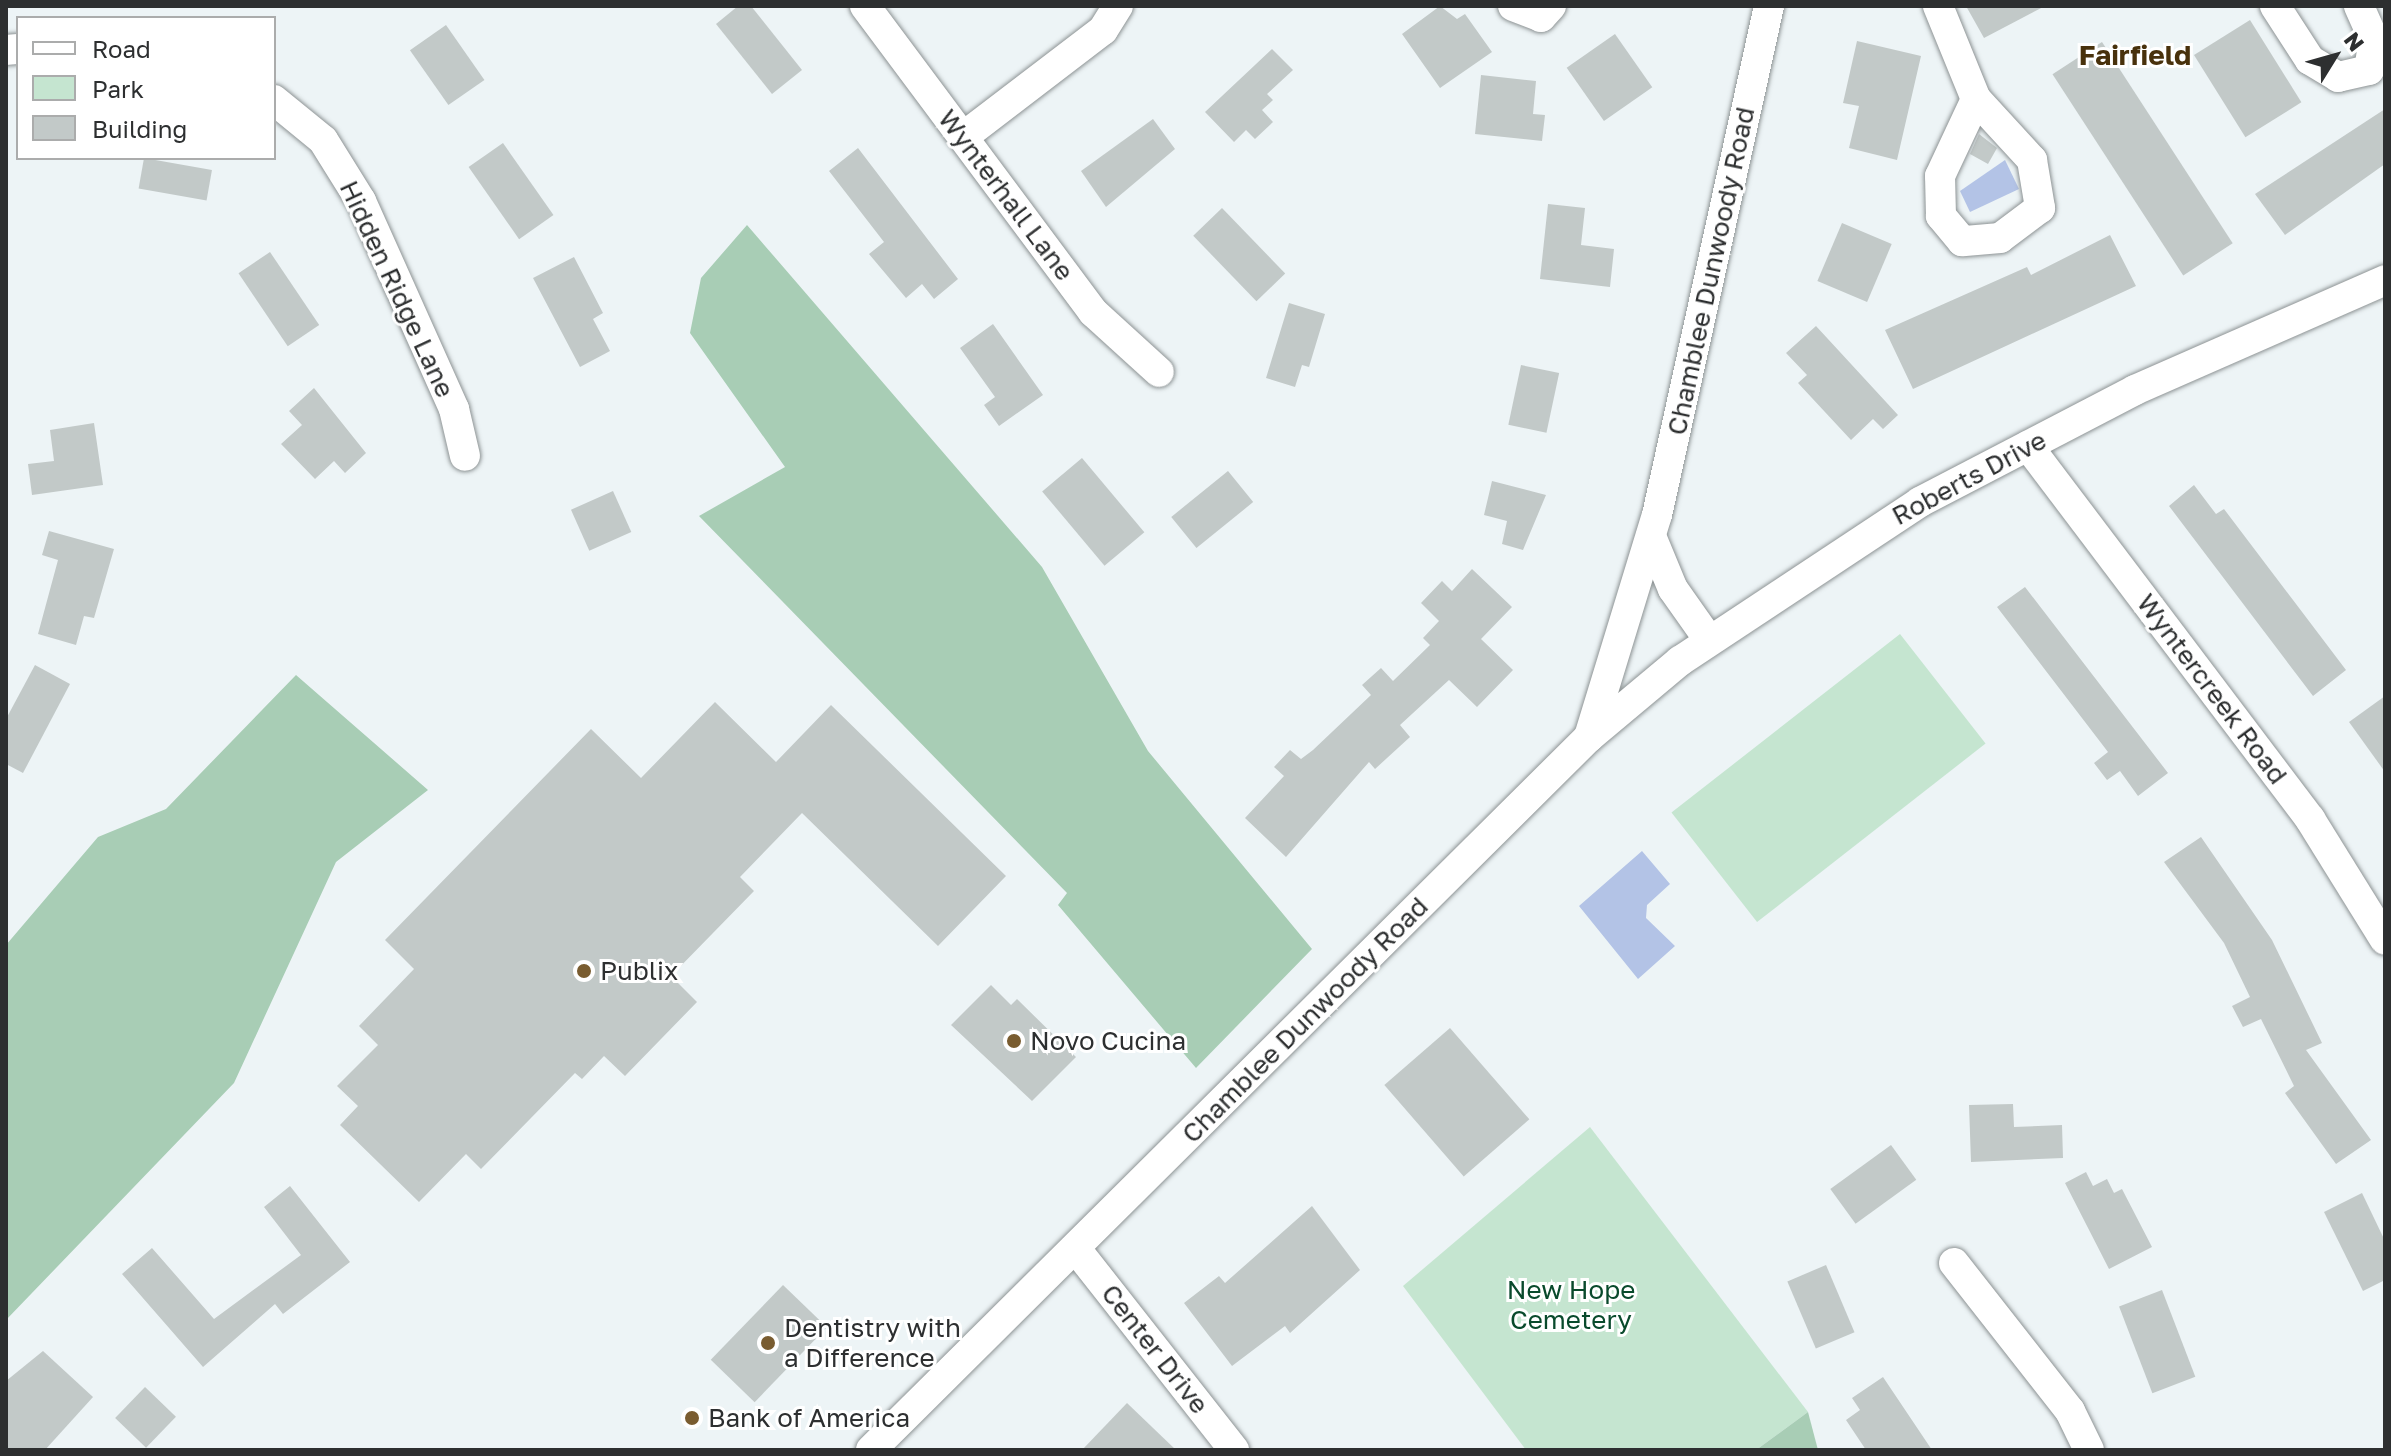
<!DOCTYPE html>
<style>
body{margin:0}
#map{position:relative;width:2391px;height:1456px;overflow:hidden;background:#edf4f6;font-family:"Golos Text",sans-serif}
div>[style]{position:absolute}
.green>*{inset:0;background:#c5e5d0;transform-origin:0 0}
.forest>*{inset:0;background:#a8cdb5}
.water>*{inset:0;background:#b3c3e6}
.building>*{inset:0;background:#c2c9c8;transform-origin:0 0}
.roads{filter:drop-shadow(0 0 2px #8d9394) drop-shadow(0 0 2px #8d9394)}
.minor>*{height:30px;margin:-15px;padding:0 15px;transform-origin:15px;border-radius:15px;background:#fff}
.dots>*{width:22px;height:22px;translate:-50% -50%;box-sizing:border-box;border:4px solid #fff;border-radius:50%}
span{translate:-50% -50%;white-space:nowrap;text-align:center;line-height:1.15;-webkit-text-stroke:6px #fff;paint-order:stroke}
.street-label{font-size:26px;color:#2d2f30}
.poi-label{font-size:26px;color:#2d2f30}
.left{translate:0 -50%;text-align:left}
.park-label{font-size:26px;color:#094a2c}
.neighbourhood-label{font-size:28px;color:#48310c;font-weight:700}
.frame{position:absolute;inset:0;border:8px solid #2d2f30;pointer-events:none}
.legend{position:absolute;left:16px;top:16px;width:260px;height:144px;box-sizing:border-box;background:#fff;border:2px solid #abacac;margin:0;padding:10px 14px;list-style:none;font-size:24px;color:#2d2f30}
.legend li{display:flex;align-items:center;gap:16px;height:40px}
.legend b{width:40px;border:2px solid #abacac}
.north{position:absolute;left:2295px;top:16px;width:80px;height:80px;-webkit-text-stroke:6px #fff;paint-order:stroke;rotate:53deg;font-size:22px;font-weight:700;line-height:32px;text-align:center;color:#2d2f30}
.north::after{content:'';display:block;margin:auto;width:28px;height:36px;background:#2d2f30;clip-path:polygon(50% 0,100% 100%,50% 72%,0 100%)}
</style>
<div id="map">
<div class="green">
<div style="left:1900px;top:634px;width:139px;height:290px;rotate:52deg"></div>
<div style="clip-path:polygon(1590px 1127px,1808px 1412px,1756px 1450px,1526px 1450px,1403px 1286px)"></div>
</div>
<div class="forest">
<div style="clip-path:polygon(747px 225px,1042px 567px,1148px 751px,1312px 949px,1196px 1068px,1058px 905px,1067px 893px,699px 516px,785px 467px,690px 333px,701px 278px)"></div>
<div style="clip-path:polygon(296px 675px,428px 790px,336px 862px,234px 1083px,6px 1320px,6px 945px,98px 837px,166px 809px)"></div>
<div style="clip-path:polygon(1808px 1412px,1818px 1450px,1756px 1450px)"></div>
</div>
<div class="water">
<div style="clip-path:polygon(2005px 160px,2019px 189px,1970px 212px,1960px 191px)"></div>
<div style="clip-path:polygon(1642px 851px,1670px 884px,1647px 905px,1646px 918px,1675px 946px,1638px 979px,1579px 906px)"></div>
</div>
<div class="building">
<div style="clip-path:polygon(738px 6px,751px 6px,802px 70px,772px 94px,716px 24px)"></div>
<div style="clip-path:polygon(1440px 6px,1457px 19px,1465px 14px,1492px 52px,1440px 88px,1402px 34px)"></div>
<div style="clip-path:polygon(1966px 6px,2045px 6px,1984px 38px)"></div>
<div style="left:2250px;top:20px;width:97px;height:66px;rotate:58deg"></div>
<div style="left:446px;top:25px;width:67px;height:44px;rotate:55deg"></div>
<div style="left:1615px;top:34px;width:65px;height:59px;rotate:55deg"></div>
<div style="clip-path:polygon(1857px 41px,1921px 56px,1897px 160px,1849px 148px,1859px 106px,1843px 103px)"></div>
<div style="left:2102px;top:42px;width:240px;height:59px;rotate:57deg"></div>
<div style="clip-path:polygon(1272px 49px,1293px 70px,1267px 94px,1273px 100px,1262px 110px,1273px 122px,1255px 139px,1246px 130px,1234px 142px,1205px 112px)"></div>
<div style="clip-path:polygon(1481px 75px,1536px 81px,1533px 114px,1545px 115px,1542px 141px,1475px 134px)"></div>
<div style="clip-path:polygon(2385px 109px,2385px 164px,2285px 235px,2255px 194px)"></div>
<div style="clip-path:polygon(1153px 119px,1175px 149px,1106px 207px,1081px 171px)"></div>
<div style="clip-path:polygon(1979px 134px,1997px 148px,1988px 164px,1970px 154px)"></div>
<div style="left:503px;top:143px;width:88px;height:42px;rotate:55deg"></div>
<div style="clip-path:polygon(858px 148px,958px 279px,934px 299px,922px 284px,906px 298px,869px 254px,884px 242px,829px 171px)"></div>
<div style="left:144px;top:158px;width:69px;height:31px;rotate:10deg"></div>
<div style="clip-path:polygon(1548px 204px,1585px 208px,1581px 245px,1614px 249px,1610px 287px,1540px 279px)"></div>
<div style="left:1222px;top:208px;width:91px;height:40px;rotate:46deg"></div>
<div style="left:1842px;top:223px;width:54px;height:63px;rotate:23deg"></div>
<div style="clip-path:polygon(2110px 235px,2136px 286px,1913px 389px,1885px 330px,2027px 267px,2031px 275px)"></div>
<div style="left:270px;top:252px;width:88px;height:38px;rotate:56deg"></div>
<div style="clip-path:polygon(574px 257px,603px 313px,593px 319px,610px 351px,580px 367px,533px 278px)"></div>
<div style="clip-path:polygon(1289px 303px,1325px 314px,1309px 367px,1302px 365px,1295px 387px,1266px 378px)"></div>
<div style="clip-path:polygon(993px 324px,1043px 395px,999px 426px,984px 405px,995px 397px,960px 348px)"></div>
<div style="clip-path:polygon(1816px 326px,1898px 415px,1883px 429px,1873px 419px,1851px 440px,1798px 383px,1807px 375px,1786px 353px)"></div>
<div style="left:1521px;top:365px;width:39px;height:61px;rotate:12deg"></div>
<div style="clip-path:polygon(314px 388px,366px 453px,345px 473px,334px 461px,315px 479px,281px 444px,302px 425px,289px 411px)"></div>
<div style="clip-path:polygon(94px 423px,103px 485px,32px 495px,28px 464px,54px 461px,50px 430px)"></div>
<div style="left:1082px;top:458px;width:97px;height:52px;rotate:50deg"></div>
<div style="left:1228px;top:471px;width:40px;height:73px;rotate:51deg"></div>
<div style="clip-path:polygon(1492px 481px,1546px 495px,1523px 550px,1502px 544px,1507px 521px,1484px 515px)"></div>
<div style="clip-path:polygon(2194px 485px,2216px 514px,2224px 509px,2346px 670px,2313px 696px,2169px 506px)"></div>
<div style="left:613px;top:491px;width:45px;height:46px;rotate:66deg"></div>
<div style="clip-path:polygon(49px 531px,114px 549px,94px 618px,84px 616px,76px 645px,38px 634px,58px 560px,42px 555px)"></div>
<div style="clip-path:polygon(1472px 569px,1512px 607px,1481px 639px,1513px 670px,1477px 707px,1449px 680px,1400px 725px,1410px 737px,1375px 769px,1369px 762px,1286px 857px,1245px 818px,1284px 776px,1274px 767px,1290px 750px,1301px 759px,1313px 750px,1371px 695px,1362px 685px,1381px 668px,1393px 681px,1430px 645px,1423px 638px,1439px 621px,1421px 603px,1442px 581px,1452px 591px)"></div>
<div style="clip-path:polygon(2025px 587px,2168px 773px,2138px 796px,2120px 771px,2107px 780px,2094px 763px,2108px 752px,1997px 607px)"></div>
<div style="clip-path:polygon(35px 665px,70px 684px,23px 773px,6px 764px,6px 719px)"></div>
<div style="clip-path:polygon(2385px 696px,2385px 772px,2349px 722px)"></div>
<div style="clip-path:polygon(715px 702px,776px 762px,831px 705px,1006px 876px,938px 946px,802px 813px,740px 877px,754px 891px,671px 976px,697px 1002px,625px 1076px,604px 1056px,582px 1079px,575px 1073px,481px 1169px,466px 1154px,419px 1202px,340px 1125px,358px 1106px,337px 1086px,378px 1045px,359px 1026px,414px 969px,385px 940px,591px 729px,641px 778px)"></div>
<div style="clip-path:polygon(2201px 837px,2272px 940px,2322px 1043px,2306px 1050px,2371px 1140px,2336px 1164px,2285px 1093px,2294px 1086px,2261px 1019px,2243px 1027px,2232px 1006px,2250px 997px,2224px 943px,2164px 862px)"></div>
<div style="clip-path:polygon(991px 985px,1011px 1005px,1017px 999px,1076px 1057px,1032px 1101px,951px 1025px)"></div>
<div style="left:1450px;top:1028px;width:121px;height:87px;rotate:49deg"></div>
<div style="clip-path:polygon(2013px 1104px,2014px 1127px,2062px 1125px,2063px 1158px,1971px 1162px,1969px 1105px)"></div>
<div style="left:1891px;top:1145px;width:43px;height:75px;rotate:54deg"></div>
<div style="clip-path:polygon(2086px 1172px,2093px 1186px,2107px 1179px,2114px 1193px,2122px 1189px,2152px 1247px,2109px 1269px,2065px 1183px)"></div>
<div style="clip-path:polygon(290px 1186px,350px 1262px,283px 1314px,275px 1304px,203px 1367px,122px 1274px,152px 1248px,214px 1319px,301px 1255px,264px 1207px)"></div>
<div style="clip-path:polygon(2362px 1193px,2385px 1241px,2385px 1280px,2363px 1291px,2324px 1212px)"></div>
<div style="clip-path:polygon(1312px 1206px,1360px 1270px,1290px 1333px,1285px 1326px,1232px 1366px,1184px 1303px,1219px 1276px,1225px 1283px)"></div>
<div style="left:1826px;top:1265px;width:73px;height:42px;rotate:67deg"></div>
<div style="left:783px;top:1285px;width:61px;height:104px;rotate:44deg"></div>
<div style="left:2162px;top:1290px;width:93px;height:46px;rotate:69deg"></div>
<div style="clip-path:polygon(43px 1351px,93px 1397px,45px 1450px,6px 1450px,6px 1381px)"></div>
<div style="clip-path:polygon(1883px 1377px,1932px 1450px,1866px 1450px,1846px 1420px,1860px 1410px,1852px 1398px)"></div>
<div style="left:145px;top:1387px;width:43px;height:43px;rotate:44deg"></div>
<div style="clip-path:polygon(1127px 1403px,1176px 1450px,1082px 1450px)"></div>
</div>
<div class="roads">
<div class="minor">
<div style="left:865px;top:6px;width:382px;rotate:53.3deg"></div>
<div style="left:1093px;top:312px;width:89px;rotate:42.3deg"></div>
<div style="left:1513px;top:6px;width:30px;rotate:21deg"></div>
<div style="left:1541px;top:17px;width:15px;rotate:-48deg"></div>
<div style="left:1938px;top:6px;width:100px;rotate:67.8deg"></div>
<div style="left:2275px;top:6px;width:64px;rotate:57.1deg"></div>
<div style="left:2310px;top:60px;width:33px;rotate:31deg"></div>
<div style="left:2338px;top:77px;width:32px;rotate:-13deg"></div>
<div style="left:2369px;top:70px;width:30px;rotate:-81deg"></div>
<div style="left:2374px;top:40px;width:37px;rotate:-114deg"></div>
<div style="left:6px;top:50px;width:12px;rotate:-5deg"></div>
<div style="left:1976px;top:99px;width:83px;rotate:47.4deg"></div>
<div style="left:2032px;top:160px;width:49px;rotate:80.5deg"></div>
<div style="left:2040px;top:208px;width:50px;rotate:143.1deg"></div>
<div style="left:2000px;top:238px;width:38px;rotate:175deg"></div>
<div style="left:1962px;top:241px;width:33px;rotate:-130deg"></div>
<div style="left:1941px;top:216px;width:40px;rotate:-91.4deg"></div>
<div style="left:1940px;top:176px;width:85px;rotate:-64.9deg"></div>
<div style="left:274px;top:100px;width:63px;rotate:39.2deg"></div>
<div style="left:323px;top:140px;width:72px;rotate:58.1deg"></div>
<div style="left:361px;top:201px;width:228px;rotate:65.9deg"></div>
<div style="left:454px;top:409px;width:48px;rotate:76.8deg"></div>
<div style="left:963px;top:137px;width:176px;rotate:-37.4deg"></div>
<div style="left:1103px;top:30px;width:28px;rotate:-58deg"></div>
<div style="left:2028px;top:446px;width:468px;rotate:52.9deg"></div>
<div style="left:2310px;top:819px;width:142px;rotate:58.2deg"></div>
<div style="left:1651px;top:536px;width:57px;rotate:67.5deg"></div>
<div style="left:1673px;top:589px;width:62px;rotate:54.8deg"></div>
<div style="left:1589px;top:737px;width:232px;rotate:-73deg"></div>
<div style="left:1657px;top:515px;width:521px;rotate:-77.59deg"></div>
<div style="left:1076px;top:1249px;width:256px;rotate:51.8deg"></div>
<div style="left:1954px;top:1263px;width:188px;rotate:51.9deg"></div>
<div style="left:2070px;top:1411px;width:43px;rotate:64deg"></div>
<div style="left:871px;top:1450px;width:1012px;rotate:-44.8deg"></div>
<div style="left:1589px;top:737px;width:119px;rotate:-39.9deg"></div>
<div style="left:1680px;top:661px;width:288px;rotate:-33.5deg"></div>
<div style="left:1920px;top:502px;width:242px;rotate:-27.5deg"></div>
<div style="left:2135px;top:390px;width:273px;rotate:-23.7deg"></div>
</div>
</div>
<div class="dots">
<div style="left:584px;top:971px;background:#795c30"></div>
<div style="left:1014px;top:1041px;background:#795c30"></div>
<div style="left:768px;top:1343px;background:#795c30"></div>
<div style="left:692px;top:1418px;background:#795c30"></div>
</div>
<div class="street-label">
<span style="left:1006px;top:195px;rotate:53deg">Wynterhall Lane</span>
<span style="left:1711px;top:271px;rotate:-78deg">Chamblee Dunwoody Road</span>
<span style="left:397px;top:289px;rotate:65deg">Hidden Ridge Lane</span>
<span style="left:1969px;top:478px;rotate:-28deg">Roberts Drive</span>
<span style="left:2212px;top:689px;rotate:53deg">Wyntercreek Road</span>
<span style="left:1305px;top:1020px;rotate:-45deg">Chamblee Dunwoody Road</span>
<span style="left:1155px;top:1349px;rotate:52deg">Center Drive</span>
</div>
<div class="poi-label">
<span class="left" style="left:600px;top:971px">Publix</span>
<span class="left" style="left:1030px;top:1041px">Novo Cucina</span>
<span class="left" style="left:784px;top:1343px">Dentistry with<br>a Difference</span>
<span class="left" style="left:708px;top:1418px">Bank of America</span>
</div>
<div class="park-label">
<span style="left:1571px;top:1305px">New Hope<br>Cemetery</span>
</div>
<div class="neighbourhood-label">
<span style="left:2135px;top:55px">Fairfield</span>
</div>
<div class="frame"></div>
<ul class="legend">
<li><b style="height:10px;background:#fff"></b>Road</li>
<li><b style="height:22px;background:#c5e5d0"></b>Park</li>
<li><b style="height:22px;background:#c2c9c8"></b>Building</li>
</ul>
<div class="north">N</div>
</div>
